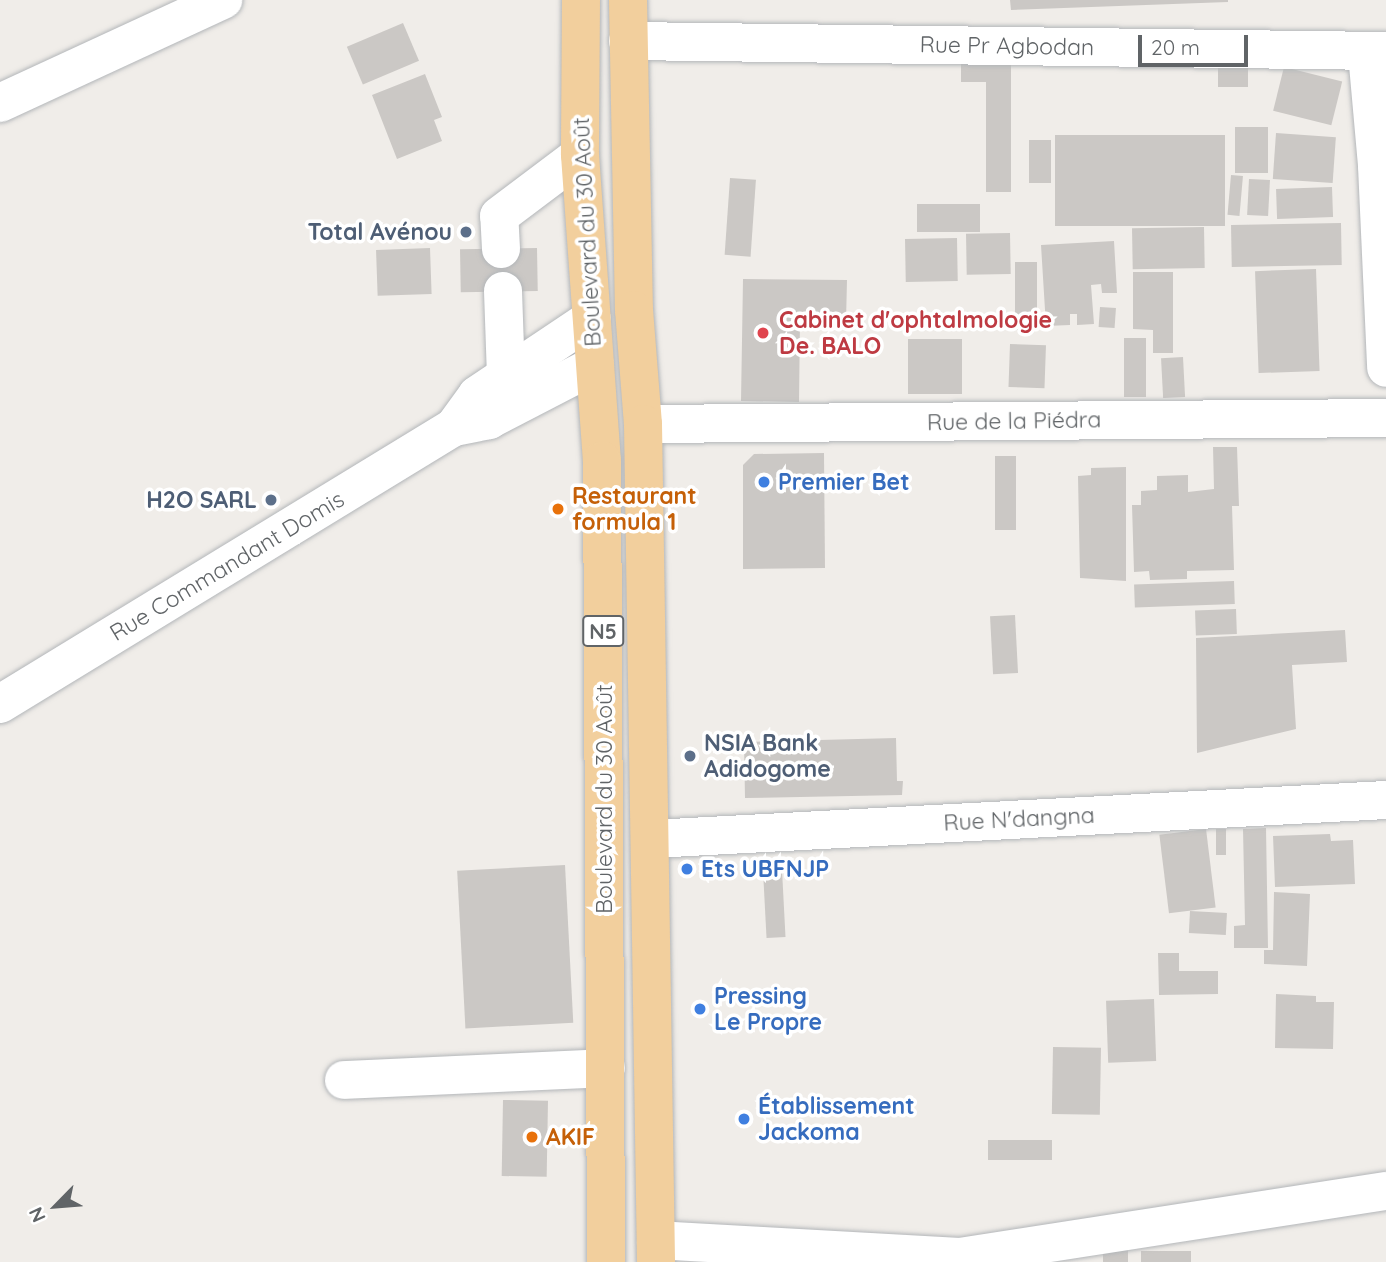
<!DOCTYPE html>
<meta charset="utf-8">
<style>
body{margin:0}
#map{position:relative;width:1386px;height:1262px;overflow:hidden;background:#f0ede9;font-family:Quicksand,sans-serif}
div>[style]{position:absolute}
.building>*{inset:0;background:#cbc8c5;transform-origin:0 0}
.roads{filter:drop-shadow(0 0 2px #b3b6b9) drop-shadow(0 0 2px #b3b6b9)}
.minor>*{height:38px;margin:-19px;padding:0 19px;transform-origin:19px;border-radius:19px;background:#fff}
.highway>*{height:38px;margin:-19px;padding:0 19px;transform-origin:19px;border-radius:19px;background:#f2cf9d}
.dots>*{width:19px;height:19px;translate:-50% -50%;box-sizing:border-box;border:4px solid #fff;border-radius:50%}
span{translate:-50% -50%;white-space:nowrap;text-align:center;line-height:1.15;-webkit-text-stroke:7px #fff;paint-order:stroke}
.shield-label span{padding:2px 5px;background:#fff;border:2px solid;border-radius:5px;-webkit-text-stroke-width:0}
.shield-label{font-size:21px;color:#606467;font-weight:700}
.street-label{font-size:23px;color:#606467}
.service-label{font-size:23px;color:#4e5e75;font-weight:700}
.right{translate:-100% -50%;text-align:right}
.left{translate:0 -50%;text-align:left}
.health-label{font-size:23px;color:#be3a42;font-weight:700}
.shop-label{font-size:23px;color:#366cbe;font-weight:700}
.food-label{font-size:23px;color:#c56008;font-weight:700}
.north{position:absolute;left:21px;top:1171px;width:70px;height:70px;-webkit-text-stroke:5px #fff;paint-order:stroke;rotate:245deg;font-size:19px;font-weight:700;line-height:28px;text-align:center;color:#606467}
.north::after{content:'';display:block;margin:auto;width:24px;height:32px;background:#606467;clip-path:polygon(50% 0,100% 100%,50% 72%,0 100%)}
.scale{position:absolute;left:1138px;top:35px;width:110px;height:32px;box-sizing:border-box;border:4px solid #606467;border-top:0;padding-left:9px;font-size:21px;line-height:24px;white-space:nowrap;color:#606467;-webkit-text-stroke:5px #fff;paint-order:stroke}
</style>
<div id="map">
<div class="building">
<div style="clip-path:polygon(1010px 0,1228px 0,1228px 2px,1011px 10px)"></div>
<div style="left:403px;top:23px;width:41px;height:61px;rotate:67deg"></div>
<div style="left:1218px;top:57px;width:30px;height:30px"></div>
<div style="clip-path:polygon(961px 61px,1011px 61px,1011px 192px,986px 192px,986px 82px,961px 82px)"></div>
<div style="left:1284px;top:67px;width:60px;height:45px;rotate:14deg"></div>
<div style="clip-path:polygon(425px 74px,442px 117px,434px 120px,442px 141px,397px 159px,372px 95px)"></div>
<div style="left:1235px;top:127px;width:33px;height:46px"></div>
<div style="left:1276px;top:133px;width:60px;height:46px;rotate:4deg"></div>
<div style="left:1055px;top:135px;width:170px;height:91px"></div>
<div style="left:1029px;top:140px;width:22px;height:43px"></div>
<div style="left:1231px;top:175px;width:12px;height:40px;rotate:5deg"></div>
<div style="left:730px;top:178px;width:26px;height:77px;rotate:4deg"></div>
<div style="left:1249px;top:179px;width:21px;height:36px;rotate:3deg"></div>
<div style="left:1332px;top:187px;width:30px;height:56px;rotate:88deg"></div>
<div style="left:917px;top:204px;width:63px;height:28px"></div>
<div style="left:1341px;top:223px;width:42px;height:110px;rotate:89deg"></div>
<div style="left:1204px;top:227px;width:41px;height:72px;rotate:89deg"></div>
<div style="left:1010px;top:233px;width:41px;height:44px;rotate:89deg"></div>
<div style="left:957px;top:238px;width:43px;height:52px;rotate:89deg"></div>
<div style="clip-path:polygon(1114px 241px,1117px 293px,1102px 293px,1101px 284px,1091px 285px,1094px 324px,1077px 325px,1077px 314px,1070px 314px,1070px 325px,1046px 326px,1041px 245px)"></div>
<div style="left:430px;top:248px;width:46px;height:54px;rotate:88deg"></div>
<div style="left:537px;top:248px;width:43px;height:77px;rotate:89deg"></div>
<div style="left:1015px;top:262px;width:22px;height:68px"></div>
<div style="left:1316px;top:269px;width:102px;height:61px;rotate:88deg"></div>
<div style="clip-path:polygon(1133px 272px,1173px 272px,1173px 353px,1153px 353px,1153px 330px,1133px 329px)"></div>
<div style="clip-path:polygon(743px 279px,847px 280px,846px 322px,800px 320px,799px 402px,741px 401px)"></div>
<div style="left:1100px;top:307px;width:16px;height:20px;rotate:4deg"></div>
<div style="left:1124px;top:338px;width:22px;height:59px"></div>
<div style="left:908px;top:339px;width:54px;height:55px"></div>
<div style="left:1010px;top:344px;width:36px;height:43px;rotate:2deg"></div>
<div style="left:1183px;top:357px;width:40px;height:22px;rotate:87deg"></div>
<div style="clip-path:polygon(1213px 447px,1237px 447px,1239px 506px,1232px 506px,1234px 570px,1187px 571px,1187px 579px,1150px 580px,1149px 571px,1134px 572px,1132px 505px,1141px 505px,1141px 491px,1157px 490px,1157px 476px,1188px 475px,1188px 492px,1214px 489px)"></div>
<div style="clip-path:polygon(824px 453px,825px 568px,743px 569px,743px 465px,754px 454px)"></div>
<div style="left:995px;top:456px;width:21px;height:74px"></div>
<div style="clip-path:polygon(1126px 467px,1126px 581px,1080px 578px,1078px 476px,1091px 475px,1091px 468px)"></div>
<div style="left:1234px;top:581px;width:23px;height:100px;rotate:88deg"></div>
<div style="left:1236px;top:609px;width:25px;height:41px;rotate:88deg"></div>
<div style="left:1015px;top:615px;width:58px;height:25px;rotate:87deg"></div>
<div style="clip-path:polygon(1345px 630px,1347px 662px,1292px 665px,1296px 729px,1197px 753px,1196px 638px)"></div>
<div style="clip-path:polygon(896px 738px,897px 781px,903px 781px,902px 795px,745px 798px,744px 742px)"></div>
<div style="clip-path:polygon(1266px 828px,1268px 948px,1234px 948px,1234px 926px,1245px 925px,1243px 829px)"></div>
<div style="left:1206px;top:829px;width:79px;height:47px;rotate:83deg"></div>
<div style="left:1216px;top:829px;width:10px;height:26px"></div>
<div style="clip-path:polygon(1330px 834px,1331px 841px,1353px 840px,1355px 884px,1275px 887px,1273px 836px)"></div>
<div style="left:565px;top:865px;width:158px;height:108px;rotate:87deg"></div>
<div style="left:782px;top:870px;width:67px;height:19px;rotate:87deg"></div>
<div style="clip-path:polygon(1274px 892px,1310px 894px,1307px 966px,1264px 964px,1264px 950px,1273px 950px)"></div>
<div style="left:1190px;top:911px;width:37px;height:22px;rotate:3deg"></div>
<div style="clip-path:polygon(1158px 953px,1179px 953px,1179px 971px,1218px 971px,1218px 994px,1159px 995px)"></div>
<div style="clip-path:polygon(1276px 994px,1316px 996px,1316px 1002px,1334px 1002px,1333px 1049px,1275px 1048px)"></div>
<div style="left:1154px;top:999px;width:62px;height:48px;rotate:88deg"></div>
<div style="left:1053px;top:1047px;width:48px;height:67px;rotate:1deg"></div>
<div style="left:503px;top:1100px;width:45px;height:76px;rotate:1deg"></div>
<div style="left:1052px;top:1140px;width:20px;height:64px;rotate:90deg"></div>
<div style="left:1128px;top:1247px;width:15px;height:25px;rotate:90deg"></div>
<div style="left:1141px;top:1251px;width:50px;height:11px"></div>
</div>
<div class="roads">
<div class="minor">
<div style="left:628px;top:41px;width:758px;rotate:0.76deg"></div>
<div style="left:1367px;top:53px;width:113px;rotate:84.9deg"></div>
<div style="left:1377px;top:166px;width:202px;rotate:87.4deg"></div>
<div style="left:0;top:103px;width:246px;rotate:-24.8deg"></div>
<div style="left:501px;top:249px;width:33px;rotate:-93deg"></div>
<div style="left:499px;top:216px;width:101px;rotate:-37deg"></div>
<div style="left:503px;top:291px;width:85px;rotate:88deg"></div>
<div style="left:643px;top:424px;width:743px;rotate:-0.46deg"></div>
<div style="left:454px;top:427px;width:39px;rotate:-54deg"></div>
<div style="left:477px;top:395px;width:138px;rotate:-33.8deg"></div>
<div style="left:0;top:704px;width:532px;rotate:-31.39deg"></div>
<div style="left:454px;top:427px;width:36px;rotate:-11deg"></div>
<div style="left:489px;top:420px;width:119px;rotate:-27.4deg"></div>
<div style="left:652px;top:839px;width:735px;rotate:-3.04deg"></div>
<div style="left:344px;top:1080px;width:262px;rotate:-2.6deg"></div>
<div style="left:656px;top:1240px;width:303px;rotate:3.2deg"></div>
<div style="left:959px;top:1257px;width:432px;rotate:-8.8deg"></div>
</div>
<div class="highway">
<div style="left:581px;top:0;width:155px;rotate:90.4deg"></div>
<div style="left:580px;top:155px;width:307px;rotate:85.9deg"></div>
<div style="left:602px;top:461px;width:801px;rotate:89.71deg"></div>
<div style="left:628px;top:0;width:310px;rotate:88.9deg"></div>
<div style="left:634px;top:310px;width:114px;rotate:85.5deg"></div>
<div style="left:643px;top:424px;width:838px;rotate:89.11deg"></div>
</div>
</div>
<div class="dots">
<div style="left:466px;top:232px;background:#5c6f8a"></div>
<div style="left:763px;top:333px;background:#e0444e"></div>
<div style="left:764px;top:482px;background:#3f7fe0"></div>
<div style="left:271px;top:500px;background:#5c6f8a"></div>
<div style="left:558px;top:509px;background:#e8710a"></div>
<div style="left:690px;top:756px;background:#5c6f8a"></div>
<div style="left:687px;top:869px;background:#3f7fe0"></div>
<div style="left:700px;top:1009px;background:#3f7fe0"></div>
<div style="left:744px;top:1119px;background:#3f7fe0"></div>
<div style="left:532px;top:1137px;background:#e8710a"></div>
</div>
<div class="shield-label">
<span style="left:603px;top:631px">N5</span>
</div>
<div class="street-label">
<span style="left:1007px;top:46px;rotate:1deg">Rue Pr Agbodan</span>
<span style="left:587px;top:232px;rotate:-93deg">Boulevard du 30 Août</span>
<span style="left:1014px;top:421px;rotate:-1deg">Rue de la Piédra</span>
<span style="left:227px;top:566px;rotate:-31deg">Rue Commandant Domis</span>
<span style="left:604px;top:799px;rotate:-90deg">Boulevard du 30 Août</span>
<span style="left:1019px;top:819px;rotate:-3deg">Rue N'dangna</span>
</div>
<div class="service-label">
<span class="right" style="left:452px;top:232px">Total Avénou</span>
<span class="right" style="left:257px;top:500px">H2O SARL</span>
<span class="left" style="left:704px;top:756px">NSIA Bank<br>Adidogome</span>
</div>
<div class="health-label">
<span class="left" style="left:779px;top:333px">Cabinet d'ophtalmologie<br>De. BALO</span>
</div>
<div class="shop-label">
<span class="left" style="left:778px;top:482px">Premier Bet</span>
<span class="left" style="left:701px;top:869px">Ets UBFNJP</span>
<span class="left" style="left:714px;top:1009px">Pressing<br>Le Propre</span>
<span class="left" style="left:758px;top:1119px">Établissement<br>Jackoma</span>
</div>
<div class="food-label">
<span class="left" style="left:572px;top:509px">Restaurant<br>formula 1</span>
<span class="left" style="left:546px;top:1137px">AKIF</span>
</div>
<div class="north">N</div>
<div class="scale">20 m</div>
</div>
